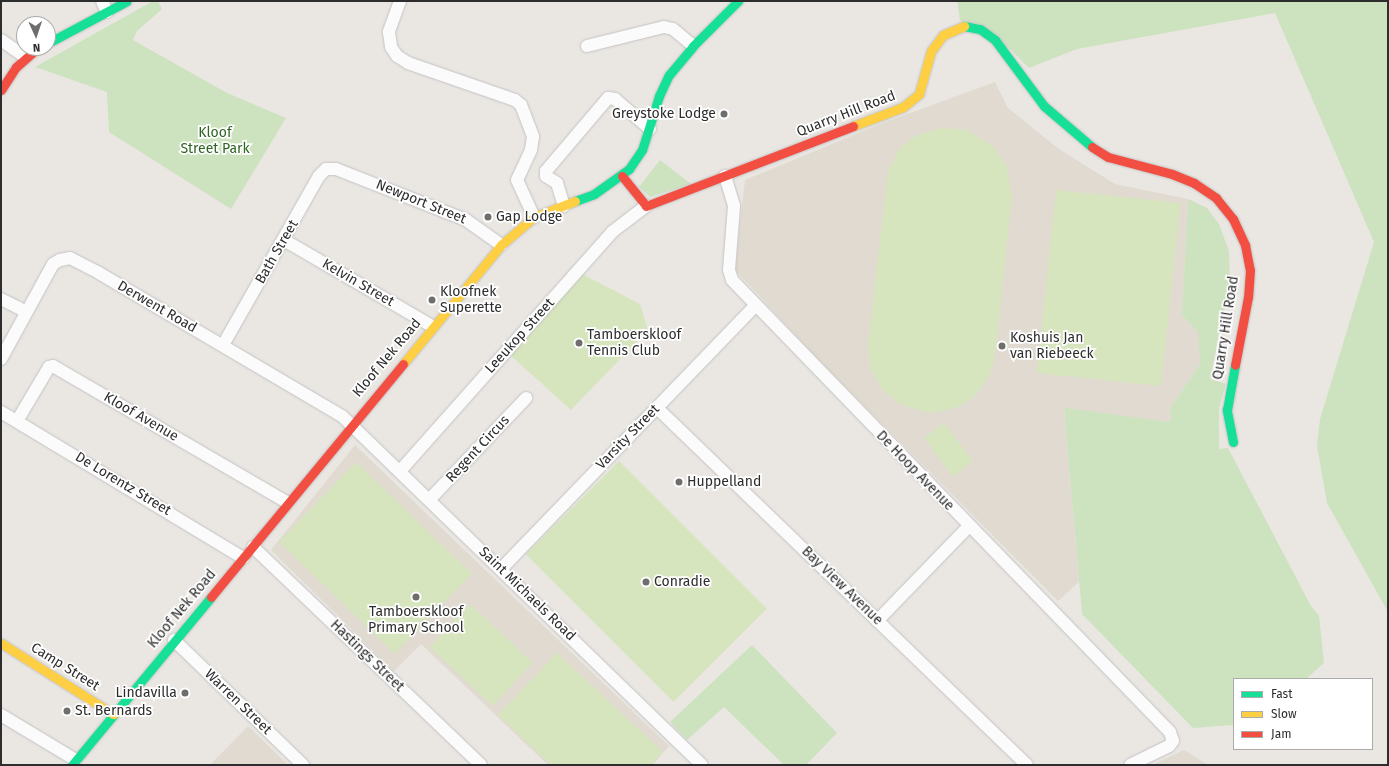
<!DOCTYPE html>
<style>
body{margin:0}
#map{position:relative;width:1389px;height:766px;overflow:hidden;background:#eae7e3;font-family:"Fira Sans",sans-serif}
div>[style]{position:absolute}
.education>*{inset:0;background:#e0dad0}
.green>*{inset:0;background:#cde2bf}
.pitch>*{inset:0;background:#d6e5be;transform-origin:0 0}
.roads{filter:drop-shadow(0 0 1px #c4c3c3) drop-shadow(0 0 1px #c4c3c3)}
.street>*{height:12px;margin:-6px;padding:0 6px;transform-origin:6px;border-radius:6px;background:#fcfbfb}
.fast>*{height:9px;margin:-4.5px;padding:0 4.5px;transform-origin:4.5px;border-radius:4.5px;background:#16e098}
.slow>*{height:9px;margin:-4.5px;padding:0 4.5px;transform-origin:4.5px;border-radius:4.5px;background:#ffcf43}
.jam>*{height:9px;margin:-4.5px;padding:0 4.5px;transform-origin:4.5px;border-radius:4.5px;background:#f24e42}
.dots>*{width:11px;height:11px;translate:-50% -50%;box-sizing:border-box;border:2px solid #fff;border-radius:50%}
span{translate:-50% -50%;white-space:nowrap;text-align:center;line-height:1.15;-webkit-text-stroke:3.5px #fff;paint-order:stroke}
.poi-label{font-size:14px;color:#2d2d2d}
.right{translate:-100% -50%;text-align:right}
.left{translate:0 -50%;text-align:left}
.street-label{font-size:14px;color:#2d2d2d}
.park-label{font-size:14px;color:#2f6422}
.frame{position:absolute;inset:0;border:2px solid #2d2d2d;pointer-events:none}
.legend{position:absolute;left:1233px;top:678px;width:140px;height:72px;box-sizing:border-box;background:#fff;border:1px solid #ababab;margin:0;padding:5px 7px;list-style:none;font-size:12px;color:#2d2d2d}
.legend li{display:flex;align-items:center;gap:8px;height:20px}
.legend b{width:20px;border:1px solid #ababab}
.north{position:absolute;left:16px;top:16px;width:40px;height:40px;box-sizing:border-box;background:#fff;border:1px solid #ababab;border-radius:50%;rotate:177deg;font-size:11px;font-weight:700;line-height:16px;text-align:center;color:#2d2d2d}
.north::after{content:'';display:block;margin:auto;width:14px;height:18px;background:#6f6e6d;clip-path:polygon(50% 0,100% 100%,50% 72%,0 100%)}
</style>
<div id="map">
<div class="education">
<div style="clip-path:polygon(995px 82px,1008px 108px,1059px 149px,1115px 184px,1188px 199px,1182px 315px,1198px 332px,1200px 364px,1170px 408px,1171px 422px,1064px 409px,1079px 582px,1058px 601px,820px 361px,735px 270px,745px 180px,880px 124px)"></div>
<div style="clip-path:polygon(355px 445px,669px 746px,653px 765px,548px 765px,421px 644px,394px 671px,271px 550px)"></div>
<div style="clip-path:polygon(248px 726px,288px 765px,210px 765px)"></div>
<div style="clip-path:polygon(1184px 750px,1208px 765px,1152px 765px)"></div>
</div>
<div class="green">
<div style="clip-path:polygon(153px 1px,158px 1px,162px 9px,137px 31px,133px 40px,227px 93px,286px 118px,231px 209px,109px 132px,107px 92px,35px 67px)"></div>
<div style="clip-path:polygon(957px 1px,1388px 1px,1388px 612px,1327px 503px,1317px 446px,1320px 419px,1374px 242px,1275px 13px,1077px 49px,1029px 68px,1011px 50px,960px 20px)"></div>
<div style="clip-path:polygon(660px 160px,691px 184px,650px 197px,639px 187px)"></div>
<div style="clip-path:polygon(1188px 199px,1207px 208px,1219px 224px,1229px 251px,1230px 281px,1210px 379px,1226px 384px,1219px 408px,1219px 449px,1228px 448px,1311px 606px,1319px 616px,1324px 663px,1306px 679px,1234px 679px,1234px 725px,1193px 728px,1082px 614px,1064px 408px,1171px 422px,1170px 408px,1200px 364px,1198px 332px,1182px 315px)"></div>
<div style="clip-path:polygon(752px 645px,837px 733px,806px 765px,784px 765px,724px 707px,687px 740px,670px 722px)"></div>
</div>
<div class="pitch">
<div style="clip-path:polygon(941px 128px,967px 130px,994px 147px,1006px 165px,1012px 196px,995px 357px,989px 377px,976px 395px,958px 407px,937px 412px,925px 412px,901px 405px,882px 389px,870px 368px,868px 344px,888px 171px,899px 150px,908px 141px,918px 135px)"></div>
<div style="left:1056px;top:190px;width:125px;height:184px;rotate:6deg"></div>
<div style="clip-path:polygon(582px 274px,640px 304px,648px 330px,571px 410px,510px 355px)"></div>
<div style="left:944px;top:423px;width:48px;height:25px;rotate:53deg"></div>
<div style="left:619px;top:461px;width:209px;height:132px;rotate:45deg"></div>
<div style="left:356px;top:462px;width:161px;height:111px;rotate:44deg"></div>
<div style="left:470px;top:604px;width:86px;height:59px;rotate:43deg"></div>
<div style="clip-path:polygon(557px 653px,663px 752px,651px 765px,551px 765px,498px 715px)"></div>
</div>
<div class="roads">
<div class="street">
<div style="left:102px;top:1px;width:12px;rotate:66deg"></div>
<div style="left:400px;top:1px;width:33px;rotate:110deg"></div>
<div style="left:389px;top:32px;width:15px;rotate:82deg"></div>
<div style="left:391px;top:47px;width:11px;rotate:56deg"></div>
<div style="left:397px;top:56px;width:13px;rotate:32deg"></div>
<div style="left:408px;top:63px;width:113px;rotate:19.1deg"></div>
<div style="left:515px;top:100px;width:8px;rotate:40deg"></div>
<div style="left:521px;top:105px;width:34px;rotate:69deg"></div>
<div style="left:533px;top:137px;width:13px;rotate:99deg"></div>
<div style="left:531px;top:150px;width:33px;rotate:115deg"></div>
<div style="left:517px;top:180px;width:41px;rotate:65.3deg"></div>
<div style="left:1px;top:40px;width:29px;rotate:35deg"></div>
<div style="left:587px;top:46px;width:79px;rotate:-13.9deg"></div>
<div style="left:664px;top:27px;width:9px;rotate:13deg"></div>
<div style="left:673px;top:29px;width:26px;rotate:40deg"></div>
<div style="left:725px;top:176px;width:31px;rotate:73deg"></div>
<div style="left:734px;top:206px;width:64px;rotate:94.5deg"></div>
<div style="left:729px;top:270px;width:10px;rotate:73deg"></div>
<div style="left:732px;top:280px;width:629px;rotate:45.9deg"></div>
<div style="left:1170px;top:732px;width:9px;rotate:72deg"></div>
<div style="left:1173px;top:741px;width:6px;rotate:129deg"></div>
<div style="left:1169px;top:746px;width:43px;rotate:154deg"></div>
<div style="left:564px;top:206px;width:24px;rotate:-107deg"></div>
<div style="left:557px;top:183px;width:13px;rotate:-148deg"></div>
<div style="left:546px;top:176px;width:5px;rotate:-90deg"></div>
<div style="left:546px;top:171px;width:96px;rotate:-49.7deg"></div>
<div style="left:608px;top:98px;width:7px;rotate:8deg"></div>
<div style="left:615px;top:99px;width:46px;rotate:40.6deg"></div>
<div style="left:284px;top:240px;width:171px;rotate:30.2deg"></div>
<div style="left:1px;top:299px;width:28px;rotate:27deg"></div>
<div style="left:223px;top:345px;width:194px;rotate:-60.4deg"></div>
<div style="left:319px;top:176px;width:10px;rotate:-45deg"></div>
<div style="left:326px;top:169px;width:10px"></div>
<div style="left:336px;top:169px;width:140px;rotate:21.4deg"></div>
<div style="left:466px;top:220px;width:43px;rotate:35.5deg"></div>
<div style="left:1px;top:359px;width:108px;rotate:-61.3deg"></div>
<div style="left:53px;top:264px;width:8px;rotate:-30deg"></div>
<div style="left:60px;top:260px;width:10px;rotate:-11deg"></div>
<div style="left:70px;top:258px;width:33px;rotate:27deg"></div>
<div style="left:99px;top:273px;width:282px;rotate:30.5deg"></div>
<div style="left:342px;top:416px;width:501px;rotate:44.11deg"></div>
<div style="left:657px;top:408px;width:514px;rotate:43.98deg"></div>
<div style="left:1px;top:412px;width:283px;rotate:31.1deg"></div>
<div style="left:17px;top:421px;width:63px;rotate:-59.3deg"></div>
<div style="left:49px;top:367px;width:4px;rotate:-14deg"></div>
<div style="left:53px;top:366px;width:271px;rotate:30.2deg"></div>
<div style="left:400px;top:471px;width:319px;rotate:-48.4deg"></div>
<div style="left:612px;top:232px;width:43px;rotate:-37.4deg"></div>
<div style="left:429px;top:500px;width:141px;rotate:-46.4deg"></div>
<div style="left:253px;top:547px;width:315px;rotate:43.7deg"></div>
<div style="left:501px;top:569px;width:366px;rotate:-46deg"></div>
<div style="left:877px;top:621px;width:132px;rotate:-45.9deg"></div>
<div style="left:174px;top:640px;width:180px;rotate:44.1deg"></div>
<div style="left:1px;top:715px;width:87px;rotate:31deg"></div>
</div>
<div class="fast">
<div style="left:964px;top:26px;width:16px;rotate:11deg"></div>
<div style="left:980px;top:29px;width:19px;rotate:36deg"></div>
<div style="left:995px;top:40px;width:82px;rotate:53.4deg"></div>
<div style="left:1044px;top:106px;width:63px;rotate:40.5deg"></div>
<div style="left:48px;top:43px;width:89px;rotate:-28deg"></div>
<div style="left:575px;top:201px;width:20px;rotate:-20deg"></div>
<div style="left:594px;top:194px;width:43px;rotate:-35.5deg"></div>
<div style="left:629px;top:169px;width:23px;rotate:-56deg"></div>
<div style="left:642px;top:150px;width:57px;rotate:-72.5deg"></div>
<div style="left:659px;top:96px;width:23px;rotate:-65deg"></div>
<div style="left:669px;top:75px;width:38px;rotate:-50deg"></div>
<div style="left:693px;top:46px;width:64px;rotate:-45deg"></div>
<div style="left:1233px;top:442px;width:33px;rotate:-101deg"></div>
<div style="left:1227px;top:410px;width:46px;rotate:-79.9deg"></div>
<div style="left:72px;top:765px;width:218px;rotate:-50.4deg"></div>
</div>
<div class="slow">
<div style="left:853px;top:126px;width:53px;rotate:-20.8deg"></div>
<div style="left:903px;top:107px;width:21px;rotate:-39deg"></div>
<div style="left:919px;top:94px;width:45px;rotate:-74.4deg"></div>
<div style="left:931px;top:51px;width:20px;rotate:-53deg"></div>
<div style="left:943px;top:35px;width:23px;rotate:-23deg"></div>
<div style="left:403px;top:364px;width:154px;rotate:-50.5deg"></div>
<div style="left:501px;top:245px;width:43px;rotate:-40.3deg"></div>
<div style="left:534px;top:217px;width:44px;rotate:-21.3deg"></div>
<div style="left:1px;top:643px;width:133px;rotate:32.4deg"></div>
</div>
<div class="jam">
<div style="left:1px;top:90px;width:27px;rotate:-57deg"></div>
<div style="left:16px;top:67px;width:29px;rotate:-41deg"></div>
<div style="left:1092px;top:147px;width:19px;rotate:32deg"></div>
<div style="left:1108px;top:157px;width:66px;rotate:14.9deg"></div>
<div style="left:1172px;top:174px;width:24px;rotate:22deg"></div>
<div style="left:1194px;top:183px;width:27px;rotate:34deg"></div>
<div style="left:1216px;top:198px;width:27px;rotate:51deg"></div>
<div style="left:1233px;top:219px;width:29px;rotate:65deg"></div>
<div style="left:1245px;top:245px;width:25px;rotate:79deg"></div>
<div style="left:1250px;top:270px;width:27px;rotate:94deg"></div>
<div style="left:1248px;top:297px;width:69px;rotate:100.8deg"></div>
<div style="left:622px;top:176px;width:38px;rotate:51deg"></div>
<div style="left:646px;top:206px;width:222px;rotate:-21.1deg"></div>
<div style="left:211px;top:597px;width:302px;rotate:-50.5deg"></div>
</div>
</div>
<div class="dots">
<div style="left:724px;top:114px;background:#6f6e6d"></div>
<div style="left:488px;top:217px;background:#6f6e6d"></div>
<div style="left:432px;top:300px;background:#6f6e6d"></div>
<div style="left:579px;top:343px;background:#6f6e6d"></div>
<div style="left:1002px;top:346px;background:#6f6e6d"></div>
<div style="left:679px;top:482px;background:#6f6e6d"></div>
<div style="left:646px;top:582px;background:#6f6e6d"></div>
<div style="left:416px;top:597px;background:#6f6e6d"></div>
<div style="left:185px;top:693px;background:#6f6e6d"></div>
<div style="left:67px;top:711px;background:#6f6e6d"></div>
</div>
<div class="poi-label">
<span class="right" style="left:716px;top:114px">Greystoke Lodge</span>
<span class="left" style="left:496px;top:217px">Gap Lodge</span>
<span class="left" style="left:440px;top:300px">Kloofnek<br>Superette</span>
<span class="left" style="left:587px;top:343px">Tamboerskloof<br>Tennis Club</span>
<span class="left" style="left:1010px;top:346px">Koshuis Jan<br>van Riebeeck</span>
<span class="left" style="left:687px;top:482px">Huppelland</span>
<span class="left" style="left:654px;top:582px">Conradie</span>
<span style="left:416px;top:620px">Tamboerskloof<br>Primary School</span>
<span class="right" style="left:177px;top:693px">Lindavilla</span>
<span class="left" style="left:75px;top:711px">St. Bernards</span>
</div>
<div class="street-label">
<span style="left:846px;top:114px;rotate:-21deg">Quarry Hill Road</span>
<span style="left:421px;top:202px;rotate:22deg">Newport Street</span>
<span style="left:277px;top:252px;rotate:-60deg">Bath Street</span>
<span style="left:358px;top:283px;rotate:30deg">Kelvin Street</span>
<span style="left:157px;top:307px;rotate:30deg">Derwent Road</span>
<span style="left:1226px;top:328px;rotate:-81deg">Quarry Hill Road</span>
<span style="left:520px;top:336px;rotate:-48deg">Leeukop Street</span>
<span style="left:387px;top:358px;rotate:-50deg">Kloof Nek Road</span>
<span style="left:141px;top:417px;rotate:30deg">Kloof Avenue</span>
<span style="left:628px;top:437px;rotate:-46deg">Varsity Street</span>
<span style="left:478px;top:449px;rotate:-47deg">Regent Circus</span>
<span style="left:915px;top:471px;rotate:46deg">De Hoop Avenue</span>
<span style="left:123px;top:484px;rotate:31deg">De Lorentz Street</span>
<span style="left:842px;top:586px;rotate:44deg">Bay View Avenue</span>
<span style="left:527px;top:594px;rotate:44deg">Saint Michaels Road</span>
<span style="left:182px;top:609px;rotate:-50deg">Kloof Nek Road</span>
<span style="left:367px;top:656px;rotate:44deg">Hastings Street</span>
<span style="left:65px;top:667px;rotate:32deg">Camp Street</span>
<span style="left:238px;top:702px;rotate:44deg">Warren Street</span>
</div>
<div class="park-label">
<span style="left:215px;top:141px">Kloof<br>Street Park</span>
</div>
<div class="frame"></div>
<ul class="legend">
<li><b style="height:5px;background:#16e098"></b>Fast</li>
<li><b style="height:5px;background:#ffcf43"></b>Slow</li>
<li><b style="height:5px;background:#f24e42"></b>Jam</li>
</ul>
<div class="north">N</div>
</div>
